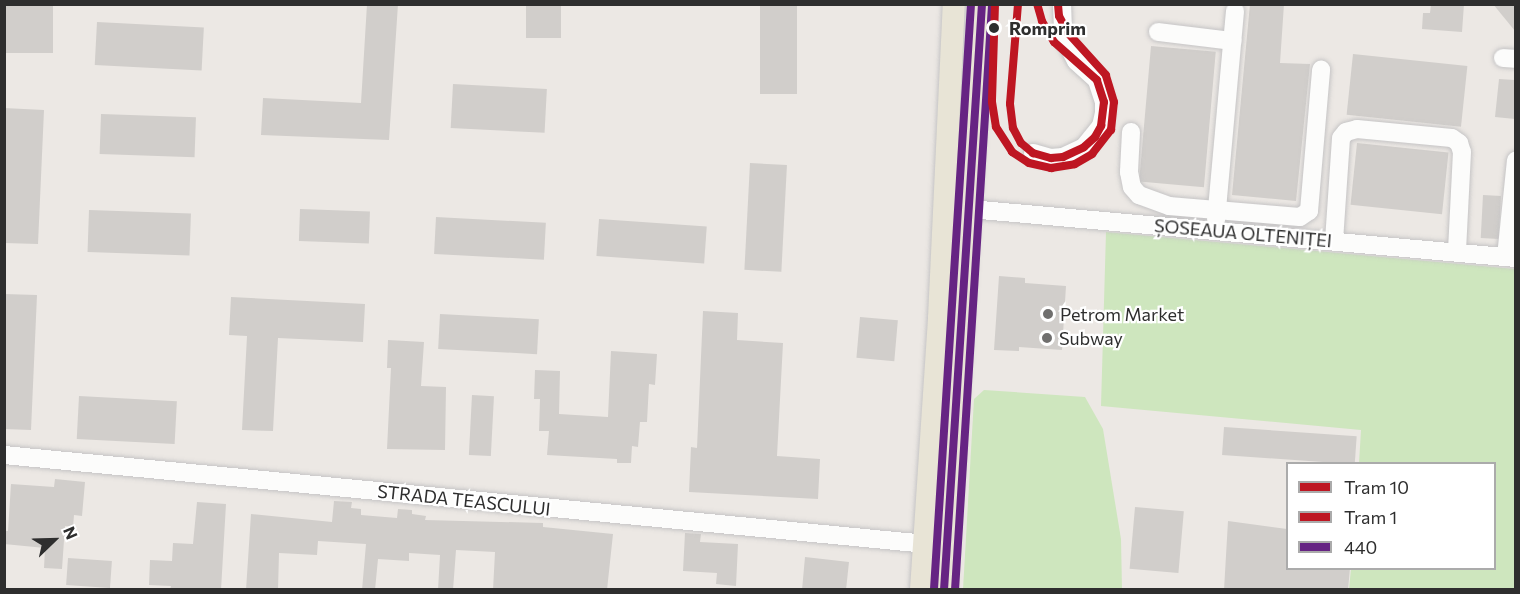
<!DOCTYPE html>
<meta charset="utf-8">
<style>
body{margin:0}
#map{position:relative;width:1520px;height:594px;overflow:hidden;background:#ece8e4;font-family:Commissioner,sans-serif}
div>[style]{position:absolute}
.green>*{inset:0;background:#cee6be}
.building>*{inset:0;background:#d1cecb;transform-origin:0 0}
.roads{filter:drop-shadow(0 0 2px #c5c4c5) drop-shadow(0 0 2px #c5c4c5)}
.minor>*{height:18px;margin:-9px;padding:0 9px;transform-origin:9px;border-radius:9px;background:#fcfcfb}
.major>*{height:22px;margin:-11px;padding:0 11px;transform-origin:11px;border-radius:11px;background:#e8e4d6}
.bus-1>*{height:8px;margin:-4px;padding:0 4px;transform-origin:4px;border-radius:4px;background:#662483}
.bus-2>*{height:8px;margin:-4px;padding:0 4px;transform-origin:4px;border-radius:4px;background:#662483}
.bus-3>*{height:8px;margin:-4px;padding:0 4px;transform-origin:4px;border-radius:4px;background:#662483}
.tram-1>*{height:8px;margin:-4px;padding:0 4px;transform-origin:4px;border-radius:4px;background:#be1622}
.tram-2>*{height:8px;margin:-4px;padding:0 4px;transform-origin:4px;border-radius:4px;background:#be1622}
.dots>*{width:16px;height:16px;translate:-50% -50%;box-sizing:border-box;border:3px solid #fff;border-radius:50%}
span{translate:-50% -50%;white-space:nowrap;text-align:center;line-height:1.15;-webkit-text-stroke:4.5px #fff;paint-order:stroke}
.stop-label{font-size:18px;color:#2e2e2e;font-weight:700}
.left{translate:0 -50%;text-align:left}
.street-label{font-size:18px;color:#2e2e2e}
.poi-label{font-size:18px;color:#2e2e2e}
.frame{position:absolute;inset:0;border:6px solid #2e2e2e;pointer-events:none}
.legend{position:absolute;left:1286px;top:462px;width:210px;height:108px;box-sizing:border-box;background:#fff;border:2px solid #ababab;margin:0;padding:8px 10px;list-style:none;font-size:18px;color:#2e2e2e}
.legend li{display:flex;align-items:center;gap:12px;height:30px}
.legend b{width:30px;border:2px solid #ababab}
.north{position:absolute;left:24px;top:510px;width:60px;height:60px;-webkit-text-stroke:4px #fff;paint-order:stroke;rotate:67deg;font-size:16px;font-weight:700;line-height:24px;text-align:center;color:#2e2e2e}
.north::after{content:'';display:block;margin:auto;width:21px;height:27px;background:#2e2e2e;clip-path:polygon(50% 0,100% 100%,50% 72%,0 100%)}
</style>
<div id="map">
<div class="green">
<div style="clip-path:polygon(1106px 232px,1515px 269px,1515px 589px,1349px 589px,1351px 569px,1494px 568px,1494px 464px,1359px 463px,1361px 430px,1101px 406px)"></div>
<div style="clip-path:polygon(984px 390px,1085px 397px,1103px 429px,1121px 539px,1122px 589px,963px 589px,974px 399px)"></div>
</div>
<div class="building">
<div style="left:4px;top:4px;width:49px;height:49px"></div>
<div style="clip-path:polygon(367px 4px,398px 4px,389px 140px,261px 135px,263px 98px,361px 103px)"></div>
<div style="left:526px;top:4px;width:35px;height:34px"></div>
<div style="left:760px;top:4px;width:37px;height:90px"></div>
<div style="clip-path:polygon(1250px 4px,1284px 4px,1280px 63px,1310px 64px,1296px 201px,1232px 195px)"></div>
<div style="clip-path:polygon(1431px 4px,1464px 4px,1462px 32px,1422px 29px,1423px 13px,1430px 13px)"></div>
<div style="clip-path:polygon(1493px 4px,1515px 4px,1515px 31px)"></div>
<div style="left:97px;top:22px;width:107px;height:43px;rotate:3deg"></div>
<div style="left:1151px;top:46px;width:65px;height:136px;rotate:5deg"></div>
<div style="left:1353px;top:54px;width:115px;height:61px;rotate:6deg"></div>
<div style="clip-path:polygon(1499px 79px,1515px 80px,1515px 119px,1495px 117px)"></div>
<div style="left:453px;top:84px;width:94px;height:44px;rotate:3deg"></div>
<div style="clip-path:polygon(4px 108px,44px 110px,38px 244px,4px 243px)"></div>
<div style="left:101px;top:114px;width:95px;height:40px;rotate:2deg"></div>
<div style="left:1357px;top:143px;width:92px;height:62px;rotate:6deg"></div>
<div style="left:750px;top:163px;width:37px;height:107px;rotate:3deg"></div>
<div style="left:1483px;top:195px;width:18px;height:43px;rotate:3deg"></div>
<div style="left:300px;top:209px;width:70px;height:32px;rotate:2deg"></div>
<div style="left:89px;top:210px;width:102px;height:42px;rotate:2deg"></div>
<div style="left:436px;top:217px;width:110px;height:37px;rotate:3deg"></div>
<div style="left:599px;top:219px;width:108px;height:37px;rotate:4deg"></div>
<div style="clip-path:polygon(999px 276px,1025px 278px,1025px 283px,1066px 286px,1062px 350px,1019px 347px,1019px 351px,994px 350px)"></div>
<div style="clip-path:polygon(4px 294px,37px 295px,31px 430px,4px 429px)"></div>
<div style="clip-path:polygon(231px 297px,365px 304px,363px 342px,278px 338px,273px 431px,242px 430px,247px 336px,229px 335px)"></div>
<div style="clip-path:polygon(703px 311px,738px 313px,737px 340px,783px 343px,777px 456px,820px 459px,818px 499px,689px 492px,691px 447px,697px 448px)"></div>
<div style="left:440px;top:314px;width:99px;height:35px;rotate:3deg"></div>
<div style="left:860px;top:317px;width:38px;height:41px;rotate:5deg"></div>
<div style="clip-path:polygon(388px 340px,424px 342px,421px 386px,446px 387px,445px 450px,387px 449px,391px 368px,387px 368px)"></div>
<div style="clip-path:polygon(611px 351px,657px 354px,655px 385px,649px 384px,647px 422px,640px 422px,638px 447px,632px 446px,631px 463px,617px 463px,617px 459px,547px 455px,549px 431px,539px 431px,540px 399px,534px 399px,535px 370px,560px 371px,559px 414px,608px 417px)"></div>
<div style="left:472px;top:395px;width:22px;height:60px;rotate:3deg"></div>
<div style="left:79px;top:396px;width:98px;height:43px;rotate:3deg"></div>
<div style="left:1224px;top:427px;width:133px;height:28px;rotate:4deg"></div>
<div style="clip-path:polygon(55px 479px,85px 482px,82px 516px,74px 515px,73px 527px,65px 526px,62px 569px,44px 568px,45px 548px,4px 544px,4px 531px,8px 531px,11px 484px,54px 487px)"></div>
<div style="clip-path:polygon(334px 501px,352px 502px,351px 508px,361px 509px,361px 515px,397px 518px,398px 509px,412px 510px,412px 514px,426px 516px,425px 520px,543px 523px,543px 527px,613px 534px,607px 590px,493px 590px,495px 552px,456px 550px,453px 590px,438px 590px,440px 555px,409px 553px,409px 561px,378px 559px,375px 590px,362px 590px,366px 544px,318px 541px,317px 555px,279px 553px,278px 590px,246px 590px,251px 514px,332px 522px)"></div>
<div style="clip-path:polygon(197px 502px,226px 504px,221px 590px,170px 590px,171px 586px,149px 585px,150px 560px,172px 561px,173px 543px,193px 544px)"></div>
<div style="left:1135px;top:507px;width:49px;height:62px;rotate:5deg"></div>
<div style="clip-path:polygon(1228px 521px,1287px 529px,1287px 568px,1350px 568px,1348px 590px,1224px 590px)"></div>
<div style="clip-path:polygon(685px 533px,701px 534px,700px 542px,738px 544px,736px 586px,716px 584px,717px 573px,683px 571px)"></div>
<div style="clip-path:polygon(805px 557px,849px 562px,846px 590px,802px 590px)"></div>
<div style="left:68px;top:558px;width:44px;height:27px;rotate:4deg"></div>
</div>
<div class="roads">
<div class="minor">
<div style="left:1158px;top:32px;width:75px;rotate:6.9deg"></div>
<div style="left:1503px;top:58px;width:13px;rotate:4deg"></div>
<div style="left:1131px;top:132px;width:40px;rotate:92.9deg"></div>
<div style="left:1129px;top:172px;width:15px;rotate:79deg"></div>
<div style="left:1132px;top:187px;width:11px;rotate:49deg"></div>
<div style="left:1139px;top:195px;width:32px;rotate:20deg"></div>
<div style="left:1169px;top:206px;width:131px;rotate:4.8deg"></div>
<div style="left:1300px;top:217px;width:11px;rotate:-34deg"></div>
<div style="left:1309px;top:211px;width:142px;rotate:-85.1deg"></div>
<div style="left:1033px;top:153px;width:19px;rotate:16deg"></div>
<div style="left:1051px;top:158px;width:12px;rotate:-5deg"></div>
<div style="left:1063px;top:157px;width:23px;rotate:-25deg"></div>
<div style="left:1084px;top:147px;width:27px;rotate:-51deg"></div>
<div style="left:1101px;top:126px;width:13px;rotate:-77deg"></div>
<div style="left:1104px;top:113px;width:11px;rotate:-90deg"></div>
<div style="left:1104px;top:102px;width:23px;rotate:-108deg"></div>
<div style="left:1097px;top:80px;width:28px;rotate:-138deg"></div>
<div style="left:1076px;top:61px;width:20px;rotate:-117deg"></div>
<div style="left:1067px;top:43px;width:13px;rotate:-108deg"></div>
<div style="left:1063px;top:31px;width:27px;rotate:-92deg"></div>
<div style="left:970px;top:209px;width:548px;rotate:5.13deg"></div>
<div style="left:1216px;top:220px;width:210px;rotate:-84.8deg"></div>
<div style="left:1334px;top:241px;width:103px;rotate:-86.1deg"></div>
<div style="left:1341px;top:138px;width:8px;rotate:-50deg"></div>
<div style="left:1346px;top:132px;width:11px;rotate:-15deg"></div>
<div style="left:1357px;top:129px;width:95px;rotate:5.4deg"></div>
<div style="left:1452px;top:138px;width:9px;rotate:36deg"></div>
<div style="left:1459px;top:143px;width:9px;rotate:72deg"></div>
<div style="left:1462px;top:152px;width:100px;rotate:92.9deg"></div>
<div style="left:1506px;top:257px;width:97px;rotate:-84.1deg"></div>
<div style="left:4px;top:455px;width:937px;rotate:5.51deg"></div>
</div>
<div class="major">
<div style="left:921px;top:590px;width:273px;rotate:-86.2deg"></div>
<div style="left:939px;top:318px;width:314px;rotate:-87.3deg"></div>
<div style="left:944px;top:590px;width:587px;rotate:-86.29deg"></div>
</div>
</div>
<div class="bus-1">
<div style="left:944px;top:590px;width:587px;rotate:-86.29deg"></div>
</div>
<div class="bus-2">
<div style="left:955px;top:590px;width:586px;rotate:-86.38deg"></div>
</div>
<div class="bus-3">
<div style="left:934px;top:589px;width:586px;rotate:-86.38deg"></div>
</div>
<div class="tram-1">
<div style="left:1018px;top:4px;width:100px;rotate:94.6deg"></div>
<div style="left:1010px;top:104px;width:24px;rotate:83deg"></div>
<div style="left:1013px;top:128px;width:17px;rotate:62deg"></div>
<div style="left:1021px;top:143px;width:16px;rotate:40deg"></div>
<div style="left:1033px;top:153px;width:19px;rotate:16deg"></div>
<div style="left:1051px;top:158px;width:12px;rotate:-5deg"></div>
<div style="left:1063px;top:157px;width:23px;rotate:-25deg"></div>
<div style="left:1084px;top:147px;width:15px;rotate:-42deg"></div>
<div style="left:1095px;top:137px;width:13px;rotate:-61deg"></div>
<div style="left:1101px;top:126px;width:24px;rotate:-83deg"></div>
<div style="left:1104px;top:102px;width:23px;rotate:-108deg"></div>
<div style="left:1097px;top:80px;width:57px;rotate:-138.5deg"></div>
<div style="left:1054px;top:42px;width:24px;rotate:-120deg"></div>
<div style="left:1042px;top:21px;width:18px;rotate:-106deg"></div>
</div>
<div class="tram-2">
<div style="left:995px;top:4px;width:98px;rotate:91.8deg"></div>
<div style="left:992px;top:102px;width:25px;rotate:81deg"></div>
<div style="left:996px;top:127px;width:30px;rotate:57deg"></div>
<div style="left:1012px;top:152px;width:20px;rotate:33deg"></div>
<div style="left:1029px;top:163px;width:23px;rotate:13deg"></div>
<div style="left:1051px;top:168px;width:24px;rotate:-9deg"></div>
<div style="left:1075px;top:164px;width:20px;rotate:-30deg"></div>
<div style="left:1092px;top:154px;width:31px;rotate:-52deg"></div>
<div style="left:1111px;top:130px;width:28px;rotate:-84deg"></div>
<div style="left:1114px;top:102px;width:28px;rotate:-107deg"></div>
<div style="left:1106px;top:75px;width:57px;rotate:-132.1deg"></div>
<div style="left:1068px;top:33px;width:19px;rotate:-118deg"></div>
<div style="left:1059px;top:16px;width:12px;rotate:-95deg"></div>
</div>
<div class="dots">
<div style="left:994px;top:28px;background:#2e2e2e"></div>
<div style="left:1048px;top:314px;background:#706f6e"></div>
<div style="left:1047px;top:338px;background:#706f6e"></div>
</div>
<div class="stop-label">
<span class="left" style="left:1009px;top:28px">Romprim</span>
</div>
<div class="street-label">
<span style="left:1243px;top:233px;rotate:5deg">ȘOSEAUA OLTENIȚEI</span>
<span style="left:464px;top:500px;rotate:6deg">STRADA TEASCULUI</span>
</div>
<div class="poi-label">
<span class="left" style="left:1060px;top:314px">Petrom Market</span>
<span class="left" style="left:1059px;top:338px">Subway</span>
</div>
<div class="frame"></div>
<ul class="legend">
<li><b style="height:8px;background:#be1622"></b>Tram 10</li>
<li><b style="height:8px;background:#be1622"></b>Tram 1</li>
<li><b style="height:8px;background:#662483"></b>440</li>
</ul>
<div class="north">N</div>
</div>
